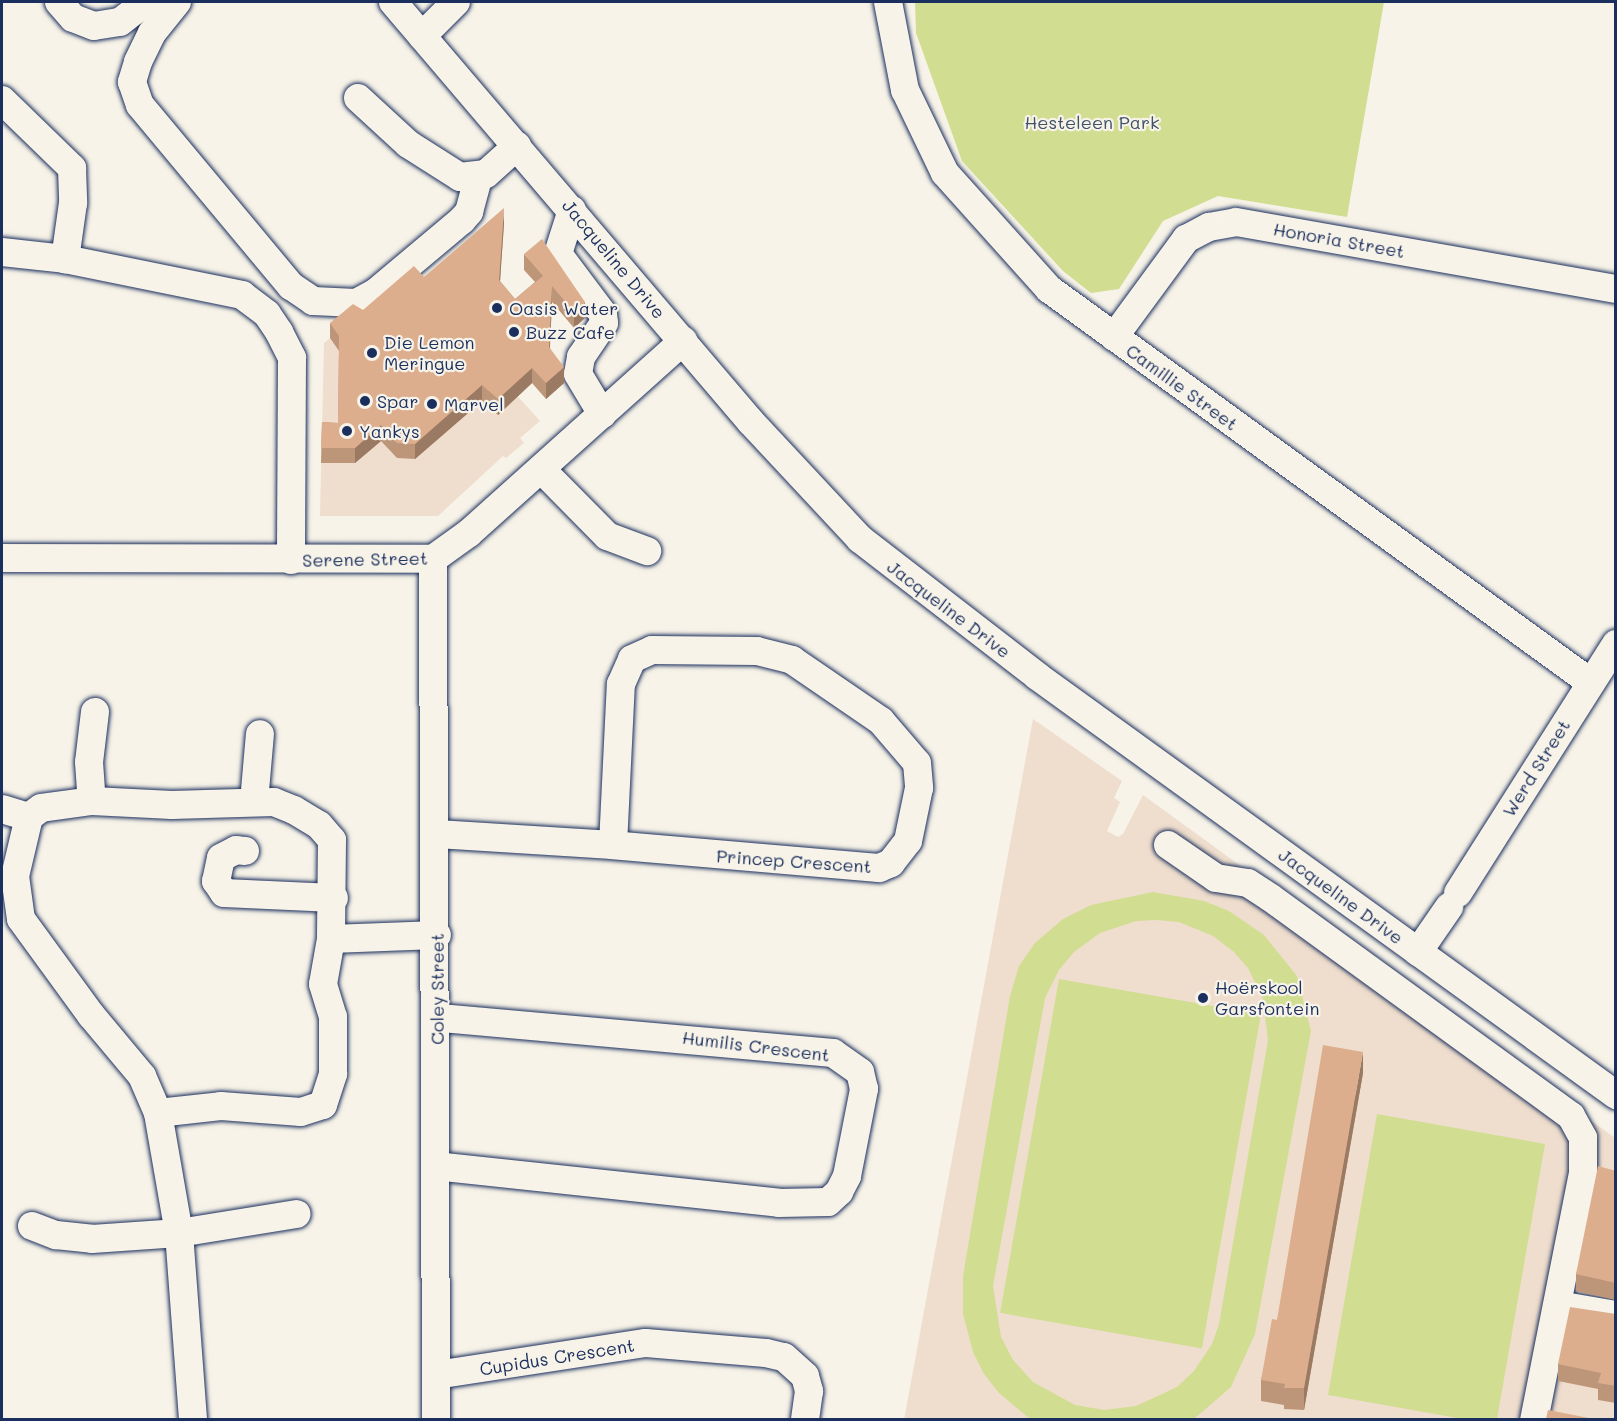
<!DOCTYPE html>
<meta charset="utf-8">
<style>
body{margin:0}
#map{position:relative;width:1617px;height:1421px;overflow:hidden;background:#f7f3e8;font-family:Mali,sans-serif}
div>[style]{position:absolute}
.built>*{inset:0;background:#efdecd}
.green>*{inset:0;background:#d1dd91;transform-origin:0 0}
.roads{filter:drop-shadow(0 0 2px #1b2f5e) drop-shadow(0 0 2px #1b2f5e)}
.minor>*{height:28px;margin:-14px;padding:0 14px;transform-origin:14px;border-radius:14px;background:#f7f3e8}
.wall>*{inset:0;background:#bd9679}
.shaded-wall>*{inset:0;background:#9a7a63}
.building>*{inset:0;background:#dcae8d}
.dots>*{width:16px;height:16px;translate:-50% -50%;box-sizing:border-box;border:3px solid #f7f3e8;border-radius:50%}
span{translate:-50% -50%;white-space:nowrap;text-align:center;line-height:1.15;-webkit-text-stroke:4.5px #f7f3e8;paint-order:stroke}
.park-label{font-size:18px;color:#3f5268}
.street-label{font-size:18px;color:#1b2f5e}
.poi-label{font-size:18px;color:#1b2f5e}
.left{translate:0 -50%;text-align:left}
.frame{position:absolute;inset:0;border:3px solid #1b2f5e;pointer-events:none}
</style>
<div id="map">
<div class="built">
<div style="clip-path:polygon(408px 275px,540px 421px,520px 438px,524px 443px,506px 458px,503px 456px,438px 516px,320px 516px,324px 343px)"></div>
<div style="clip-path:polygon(1033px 719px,1122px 781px,1114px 798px,1120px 802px,1107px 831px,1118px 837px,1123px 834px,1143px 795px,1615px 1138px,1615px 1419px,904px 1420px)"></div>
</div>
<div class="green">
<div style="clip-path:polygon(915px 2px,1384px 2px,1347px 217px,1218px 196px,1163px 221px,1119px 289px,1091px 293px,1063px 271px,962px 161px,916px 33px)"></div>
<div style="clip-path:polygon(evenodd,1153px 892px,1204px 901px,1229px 911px,1264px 935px,1297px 976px,1311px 1031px,1255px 1334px,1231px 1387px,1194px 1419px,1030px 1419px,999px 1393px,984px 1374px,973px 1352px,963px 1314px,963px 1276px,1010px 996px,1019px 966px,1035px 943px,1063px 919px,1091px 905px,1153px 892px,1156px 920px,1179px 922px,1213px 936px,1234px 952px,1248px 968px,1263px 999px,1268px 1040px,1219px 1324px,1212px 1344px,1194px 1371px,1177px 1387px,1136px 1406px,1104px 1410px,1075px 1405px,1033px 1382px,1013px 1360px,1001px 1337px,993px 1286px,1045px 998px,1059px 970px,1074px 952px,1100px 933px,1136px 921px,1156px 920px)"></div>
<div style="left:1059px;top:979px;width:205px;height:339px;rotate:10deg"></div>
<div style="clip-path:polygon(1377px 1114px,1545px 1144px,1497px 1419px,1463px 1419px,1328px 1395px)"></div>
</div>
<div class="roads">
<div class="minor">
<div style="left:59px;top:2px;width:21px;rotate:49deg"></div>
<div style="left:73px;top:18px;width:22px;rotate:21deg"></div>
<div style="left:94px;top:26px;width:26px;rotate:-9deg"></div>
<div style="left:120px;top:22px;width:33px;rotate:-38deg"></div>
<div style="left:177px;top:2px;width:40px;rotate:129deg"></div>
<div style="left:152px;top:33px;width:32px;rotate:116deg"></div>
<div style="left:138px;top:62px;width:21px;rotate:107deg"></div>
<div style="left:132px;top:82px;width:24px;rotate:71deg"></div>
<div style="left:140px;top:105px;width:236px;rotate:50.2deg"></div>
<div style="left:291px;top:286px;width:27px;rotate:34deg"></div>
<div style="left:313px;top:301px;width:43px;rotate:2.7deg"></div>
<div style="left:356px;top:303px;width:21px;rotate:-28deg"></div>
<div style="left:375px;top:293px;width:114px;rotate:-40deg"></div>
<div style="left:462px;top:220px;width:11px;rotate:-49deg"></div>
<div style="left:469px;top:212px;width:35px;rotate:-75deg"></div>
<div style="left:393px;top:2px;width:552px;rotate:49.56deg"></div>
<div style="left:751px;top:422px;width:160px;rotate:47deg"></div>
<div style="left:860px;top:539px;width:224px;rotate:37.7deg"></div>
<div style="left:1037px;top:676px;width:715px;rotate:35.89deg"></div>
<div style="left:888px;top:2px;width:90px;rotate:79.1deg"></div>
<div style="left:905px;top:90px;width:92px;rotate:64.3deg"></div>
<div style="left:945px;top:173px;width:156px;rotate:48.1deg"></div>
<div style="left:1049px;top:289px;width:669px;rotate:36deg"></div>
<div style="left:422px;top:36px;width:48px;rotate:-45deg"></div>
<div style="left:358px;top:98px;width:68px;rotate:42.6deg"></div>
<div style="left:408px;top:144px;width:62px;rotate:32.4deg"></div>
<div style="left:460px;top:177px;width:26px;rotate:-7deg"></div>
<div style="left:486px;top:174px;width:42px;rotate:-42.1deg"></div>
<div style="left:2px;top:100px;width:98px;rotate:44.2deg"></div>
<div style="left:72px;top:168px;width:35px;rotate:88deg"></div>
<div style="left:73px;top:203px;width:57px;rotate:98.1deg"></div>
<div style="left:65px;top:259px;width:181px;rotate:11.5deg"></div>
<div style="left:242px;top:295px;width:31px;rotate:37deg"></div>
<div style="left:267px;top:314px;width:22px;rotate:56deg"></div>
<div style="left:279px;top:332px;width:29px;rotate:63deg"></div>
<div style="left:292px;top:358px;width:202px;rotate:90.3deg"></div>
<div style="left:572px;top:210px;width:46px;rotate:107.7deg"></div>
<div style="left:558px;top:254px;width:75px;rotate:53.1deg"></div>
<div style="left:603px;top:314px;width:9px;rotate:84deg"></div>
<div style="left:604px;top:323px;width:41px;rotate:124.1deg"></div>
<div style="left:581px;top:357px;width:17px;rotate:100deg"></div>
<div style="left:578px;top:374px;width:47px;rotate:59deg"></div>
<div style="left:2px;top:252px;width:63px;rotate:6.3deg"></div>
<div style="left:1114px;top:337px;width:122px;rotate:-53.7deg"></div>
<div style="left:1186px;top:239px;width:26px;rotate:-28deg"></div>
<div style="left:1209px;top:227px;width:27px;rotate:-10deg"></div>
<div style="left:1236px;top:222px;width:386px;rotate:10deg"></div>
<div style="left:541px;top:469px;width:94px;rotate:45.4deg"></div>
<div style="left:607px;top:536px;width:43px;rotate:20.6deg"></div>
<div style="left:2px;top:558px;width:431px;rotate:0.1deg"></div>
<div style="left:433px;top:559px;width:44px;rotate:-35.8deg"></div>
<div style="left:469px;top:533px;width:288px;rotate:-41.9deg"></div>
<div style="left:433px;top:559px;width:861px;rotate:89.8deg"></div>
<div style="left:95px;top:712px;width:50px;rotate:96.8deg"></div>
<div style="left:89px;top:762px;width:39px;rotate:86deg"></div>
<div style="left:92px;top:801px;width:80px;rotate:2.9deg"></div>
<div style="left:172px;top:805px;width:102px;rotate:-1.7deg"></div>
<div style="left:274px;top:802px;width:22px;rotate:22deg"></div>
<div style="left:294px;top:810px;width:29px;rotate:31deg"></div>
<div style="left:319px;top:825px;width:20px;rotate:49deg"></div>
<div style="left:332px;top:840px;width:99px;rotate:90.6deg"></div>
<div style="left:331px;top:939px;width:106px;rotate:-2.2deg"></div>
<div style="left:92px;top:801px;width:51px;rotate:172.2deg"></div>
<div style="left:41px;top:808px;width:15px;rotate:143deg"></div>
<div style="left:29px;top:817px;width:61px;rotate:103.3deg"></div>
<div style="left:15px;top:876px;width:43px;rotate:82.1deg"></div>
<div style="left:21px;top:919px;width:119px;rotate:53.9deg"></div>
<div style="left:91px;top:1015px;width:80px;rotate:50.1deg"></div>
<div style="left:142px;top:1076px;width:40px;rotate:66.6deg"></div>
<div style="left:158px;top:1113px;width:122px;rotate:80.1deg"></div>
<div style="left:179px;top:1233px;width:188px;rotate:85.7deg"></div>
<div style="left:254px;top:802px;width:68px;rotate:-85deg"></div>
<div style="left:2px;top:809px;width:28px;rotate:17deg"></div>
<div style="left:437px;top:834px;width:176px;rotate:3.6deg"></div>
<div style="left:613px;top:845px;width:161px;rotate:-87.2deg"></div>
<div style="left:621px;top:684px;width:27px;rotate:-66deg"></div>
<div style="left:632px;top:659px;width:22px;rotate:-24deg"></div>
<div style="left:652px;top:650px;width:105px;rotate:0.5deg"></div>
<div style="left:757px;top:651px;width:36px;rotate:14deg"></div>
<div style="left:792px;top:660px;width:108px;rotate:34.4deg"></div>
<div style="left:881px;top:721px;width:55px;rotate:49.4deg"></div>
<div style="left:917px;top:763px;width:25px;rotate:85deg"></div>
<div style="left:919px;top:788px;width:54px;rotate:101.7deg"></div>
<div style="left:908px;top:841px;width:28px;rotate:128deg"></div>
<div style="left:891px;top:863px;width:13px;rotate:157deg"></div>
<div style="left:879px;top:868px;width:267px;rotate:-175.1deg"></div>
<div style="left:1168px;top:845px;width:58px;rotate:34.5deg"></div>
<div style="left:1216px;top:878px;width:32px;rotate:9deg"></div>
<div style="left:1248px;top:883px;width:27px;rotate:33deg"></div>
<div style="left:1271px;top:898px;width:371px;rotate:36deg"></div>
<div style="left:1571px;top:1116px;width:25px;rotate:61deg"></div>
<div style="left:1583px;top:1138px;width:35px;rotate:90deg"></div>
<div style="left:1583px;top:1173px;width:252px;rotate:101.2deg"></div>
<div style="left:245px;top:851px;width:9px;rotate:-174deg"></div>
<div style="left:236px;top:850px;width:17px;rotate:152deg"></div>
<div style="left:221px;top:858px;width:24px;rotate:102deg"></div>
<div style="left:216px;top:881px;width:14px;rotate:56deg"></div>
<div style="left:224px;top:893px;width:110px;rotate:2.6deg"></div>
<div style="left:1458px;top:893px;width:295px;rotate:-57.6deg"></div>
<div style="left:1418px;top:952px;width:55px;rotate:-55.4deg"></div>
<div style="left:158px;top:1113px;width:63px;rotate:-6.3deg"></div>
<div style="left:221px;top:1106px;width:80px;rotate:4.3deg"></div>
<div style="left:301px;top:1112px;width:23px;rotate:-18deg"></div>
<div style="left:323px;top:1105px;width:33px;rotate:-72deg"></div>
<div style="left:333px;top:1074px;width:57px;rotate:-90deg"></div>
<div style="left:333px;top:1017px;width:34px;rotate:-107deg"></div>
<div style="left:323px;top:984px;width:46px;rotate:-79.9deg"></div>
<div style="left:435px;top:1166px;width:346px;rotate:6.1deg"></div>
<div style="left:779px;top:1203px;width:49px;rotate:-1.2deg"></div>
<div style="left:828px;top:1202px;width:15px;rotate:-42deg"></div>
<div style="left:839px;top:1192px;width:18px;rotate:-63deg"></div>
<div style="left:847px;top:1176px;width:89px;rotate:-78.9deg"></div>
<div style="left:864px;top:1089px;width:17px;rotate:-103deg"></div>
<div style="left:860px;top:1072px;width:33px;rotate:-145deg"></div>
<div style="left:833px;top:1053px;width:398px;rotate:-174.9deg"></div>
<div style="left:32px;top:1226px;width:26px;rotate:21deg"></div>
<div style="left:56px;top:1235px;width:36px;rotate:6deg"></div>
<div style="left:92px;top:1239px;width:87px;rotate:-3.9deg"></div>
<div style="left:179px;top:1233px;width:119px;rotate:-9.2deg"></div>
<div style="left:1558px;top:1305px;width:59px;rotate:9.8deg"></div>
<div style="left:436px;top:1375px;width:212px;rotate:-8.7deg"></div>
<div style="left:646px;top:1343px;width:120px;rotate:4.8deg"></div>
<div style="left:766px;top:1353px;width:18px;rotate:13deg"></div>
<div style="left:784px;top:1357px;width:28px;rotate:42deg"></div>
<div style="left:805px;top:1376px;width:16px;rotate:75deg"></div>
<div style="left:809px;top:1391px;width:29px;rotate:98deg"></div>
</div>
</div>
<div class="wall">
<div style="clip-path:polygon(504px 223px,500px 281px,515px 299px,535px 282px,524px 270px,524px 254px,585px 318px,574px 328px,552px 302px,550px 348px,564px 383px,546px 399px,532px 383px,498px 415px,482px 401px,415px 459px,397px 458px,381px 441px,355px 463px,321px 463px,322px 422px,338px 423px,339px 351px,330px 338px,330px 323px,363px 310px,424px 277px)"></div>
<div style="clip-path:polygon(1363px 1073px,1304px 1410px,1284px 1409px,1284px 1405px,1261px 1401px,1261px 1380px,1277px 1320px)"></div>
<div style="clip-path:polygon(1616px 1171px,1616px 1300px,1576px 1291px,1576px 1274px)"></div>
<div style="clip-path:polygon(1614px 1314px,1616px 1314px,1616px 1403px,1598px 1400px,1598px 1389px,1558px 1381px,1558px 1364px)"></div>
</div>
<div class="shaded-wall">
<div style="clip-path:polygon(504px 208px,504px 223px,499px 296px,499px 280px)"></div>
<div style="clip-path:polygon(552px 286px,552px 302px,549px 363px,549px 347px)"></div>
<div style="clip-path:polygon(585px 302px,585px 318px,574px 328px,574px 312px)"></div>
<div style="clip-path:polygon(564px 367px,564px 383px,546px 399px,546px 383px)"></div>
<div style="clip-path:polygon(532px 368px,532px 383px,498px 415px,498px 399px)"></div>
<div style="clip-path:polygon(482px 385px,482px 401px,415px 459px,415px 444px)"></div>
<div style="clip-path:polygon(381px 425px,381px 441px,355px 463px,355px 448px)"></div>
<div style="clip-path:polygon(1363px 1052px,1363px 1073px,1304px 1410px,1304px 1388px)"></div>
</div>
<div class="building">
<div style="clip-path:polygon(504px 208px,499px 280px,515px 299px,543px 276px,524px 254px,542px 239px,585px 302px,574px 312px,552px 286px,549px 347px,564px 367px,546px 383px,532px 368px,498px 399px,482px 385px,415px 444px,397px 443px,381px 425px,355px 448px,321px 448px,322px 422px,338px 423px,339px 336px,330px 323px,353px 304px,363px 310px,414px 266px,424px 277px)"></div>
<div style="clip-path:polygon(1323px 1045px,1363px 1052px,1304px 1388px,1284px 1388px,1285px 1384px,1261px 1380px,1272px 1319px,1277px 1320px)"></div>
<div style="clip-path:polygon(1598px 1166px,1616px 1171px,1616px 1283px,1576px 1274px)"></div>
<div style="clip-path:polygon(1570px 1307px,1616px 1314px,1616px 1386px,1598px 1383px,1601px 1373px,1558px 1364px)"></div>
<div style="clip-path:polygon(1548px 1410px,1594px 1419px,1546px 1419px)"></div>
</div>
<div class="dots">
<div style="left:497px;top:308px;background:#1b2f5e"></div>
<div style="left:514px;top:332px;background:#1b2f5e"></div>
<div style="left:372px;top:353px;background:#1b2f5e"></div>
<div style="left:365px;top:401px;background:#1b2f5e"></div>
<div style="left:432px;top:404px;background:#1b2f5e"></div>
<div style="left:347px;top:431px;background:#1b2f5e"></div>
<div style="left:1203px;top:998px;background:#1b2f5e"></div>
</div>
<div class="park-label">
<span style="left:1092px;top:122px">Hesteleen Park</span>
</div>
<div class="street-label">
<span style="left:1339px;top:240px;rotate:10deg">Honoria Street</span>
<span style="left:614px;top:259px;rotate:50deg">Jacqueline Drive</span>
<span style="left:1182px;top:387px;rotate:36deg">Camillie Street</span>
<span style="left:365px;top:559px;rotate:-1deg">Serene Street</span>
<span style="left:949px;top:609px;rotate:37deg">Jacqueline Drive</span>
<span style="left:1536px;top:768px;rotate:-58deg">Werd Street</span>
<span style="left:794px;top:861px;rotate:4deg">Princep Crescent</span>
<span style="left:1341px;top:896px;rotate:36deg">Jacqueline Drive</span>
<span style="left:437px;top:989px;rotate:-90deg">Coley Street</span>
<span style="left:756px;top:1046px;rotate:7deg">Humilis Crescent</span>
<span style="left:557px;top:1357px;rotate:-9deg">Cupidus Crescent</span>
</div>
<div class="poi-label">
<span class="left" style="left:509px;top:308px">Oasis Water</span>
<span class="left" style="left:526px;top:332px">Buzz Cafe</span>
<span class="left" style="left:384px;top:353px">Die Lemon<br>Meringue</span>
<span class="left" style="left:377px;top:401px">Spar</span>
<span class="left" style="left:444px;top:404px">Marvel</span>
<span class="left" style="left:359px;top:431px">Yankys</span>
<span class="left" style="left:1215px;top:998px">Hoërskool<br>Garsfontein</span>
</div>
<div class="frame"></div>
</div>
